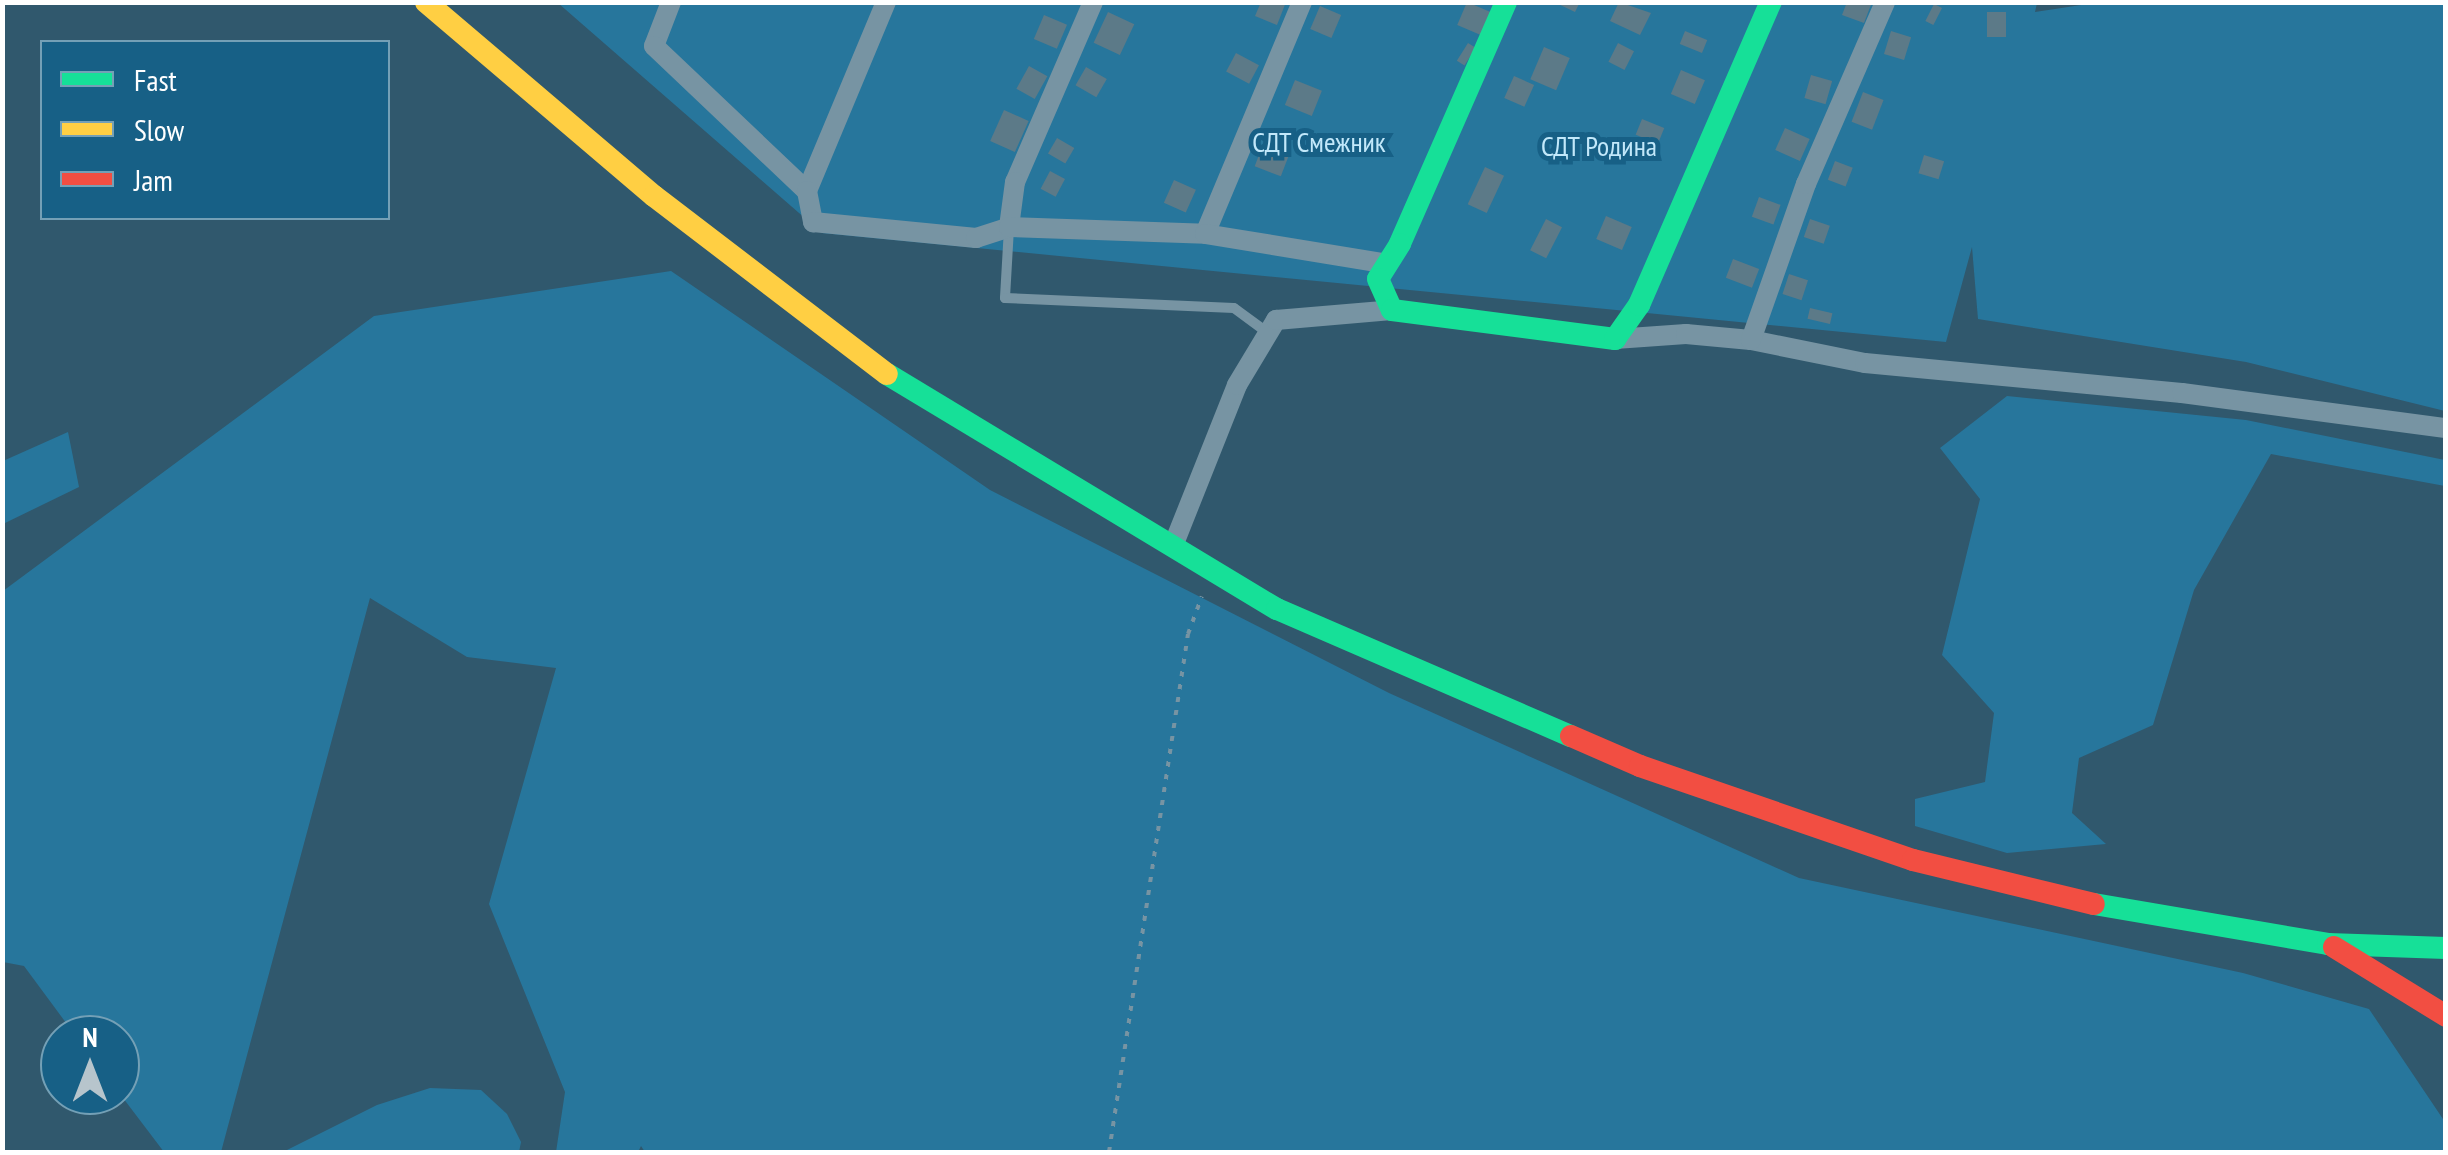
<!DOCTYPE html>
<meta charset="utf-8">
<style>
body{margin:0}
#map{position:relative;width:2448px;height:1155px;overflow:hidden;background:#30586d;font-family:"PT Sans Narrow",sans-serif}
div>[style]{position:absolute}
.green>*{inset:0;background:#27769c}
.building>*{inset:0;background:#5c7a88;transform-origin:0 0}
.path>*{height:4px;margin-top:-2px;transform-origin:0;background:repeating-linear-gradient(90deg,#7794a3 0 5px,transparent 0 13px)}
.lane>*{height:10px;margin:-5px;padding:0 5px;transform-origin:5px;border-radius:5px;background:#7794a3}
.street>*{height:20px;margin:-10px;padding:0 10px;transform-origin:10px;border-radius:10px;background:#7794a3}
.fast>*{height:22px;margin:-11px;padding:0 11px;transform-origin:11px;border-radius:11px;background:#16e098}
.slow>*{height:22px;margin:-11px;padding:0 11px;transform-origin:11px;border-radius:11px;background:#ffcf43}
.jam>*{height:22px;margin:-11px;padding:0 11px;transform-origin:11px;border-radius:11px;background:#f24e42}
span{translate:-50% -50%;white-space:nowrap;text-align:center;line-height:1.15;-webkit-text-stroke:10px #176086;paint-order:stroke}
.park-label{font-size:28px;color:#c2e8fa}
.frame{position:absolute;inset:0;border:5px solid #fff;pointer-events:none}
.legend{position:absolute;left:40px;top:40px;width:350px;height:180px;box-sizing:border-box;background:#176086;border:2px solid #74a0b6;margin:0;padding:12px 18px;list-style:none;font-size:30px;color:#fff}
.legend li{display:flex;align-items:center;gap:20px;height:50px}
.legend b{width:50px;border:2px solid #74a0b6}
.north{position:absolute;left:40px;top:1015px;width:100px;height:100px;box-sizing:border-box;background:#176086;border:2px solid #74a0b6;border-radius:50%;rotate:0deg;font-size:28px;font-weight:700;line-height:40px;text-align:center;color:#fff}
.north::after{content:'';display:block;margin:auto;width:35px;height:45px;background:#b7c5cc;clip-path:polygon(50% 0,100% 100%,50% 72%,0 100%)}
</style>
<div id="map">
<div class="green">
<div style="clip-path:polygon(2101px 2px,2445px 3px,2445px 411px,2246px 362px,1978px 319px,1972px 247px,1946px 342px,822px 233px,558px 3px,2037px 3px,2035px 12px)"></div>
<div style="clip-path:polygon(671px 271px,990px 490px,1389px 693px,1799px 878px,2243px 973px,2369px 1009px,2445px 1122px,2445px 1152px,645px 1152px,641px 1146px,638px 1152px,556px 1152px,565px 1092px,489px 904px,556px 668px,467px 657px,370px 598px,221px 1152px,164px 1152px,120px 1094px,120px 1035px,75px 1035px,24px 966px,3px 962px,3px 591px,374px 316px)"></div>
<div style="clip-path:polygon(2007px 396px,2246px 420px,2445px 460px,2445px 486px,2271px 454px,2194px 590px,2153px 725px,2079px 758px,2072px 813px,2106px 844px,2007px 853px,1915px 826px,1915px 799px,1985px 782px,1994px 713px,1942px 655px,1980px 499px,1940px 448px)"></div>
<div style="clip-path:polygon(68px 432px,79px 487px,3px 524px,3px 461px)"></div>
<div style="clip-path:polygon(430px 1088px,481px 1090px,507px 1114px,521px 1142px,519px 1152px,283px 1152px,377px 1105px)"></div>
</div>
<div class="building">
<div style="clip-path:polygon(1261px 2px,1286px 2px,1277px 25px,1255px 16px)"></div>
<div style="left:1467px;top:2px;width:28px;height:25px;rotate:23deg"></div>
<div style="clip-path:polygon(1554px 2px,1580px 2px,1575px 12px)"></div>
<div style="clip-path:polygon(1619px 2px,1651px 13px,1640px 35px,1610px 21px)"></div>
<div style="clip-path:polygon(1847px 2px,1872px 2px,1864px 23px,1842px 15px)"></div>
<div style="left:1934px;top:4px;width:9px;height:19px;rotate:27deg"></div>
<div style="left:1320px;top:6px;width:23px;height:25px;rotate:23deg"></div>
<div style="left:1108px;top:12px;width:29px;height:34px;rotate:25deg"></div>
<div style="left:1987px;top:12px;width:19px;height:25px"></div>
<div style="left:1044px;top:15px;width:25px;height:26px;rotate:23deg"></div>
<div style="left:1685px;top:31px;width:24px;height:14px;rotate:22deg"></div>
<div style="left:1891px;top:31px;width:21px;height:24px;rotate:17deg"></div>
<div style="left:1468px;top:43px;width:9px;height:21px;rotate:32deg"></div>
<div style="left:1618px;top:43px;width:18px;height:21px;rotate:27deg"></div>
<div style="left:1544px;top:47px;width:28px;height:35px;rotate:23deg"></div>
<div style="left:1236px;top:53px;width:26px;height:21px;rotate:28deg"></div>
<div style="left:1029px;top:66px;width:21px;height:26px;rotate:29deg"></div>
<div style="left:1086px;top:67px;width:24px;height:21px;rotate:30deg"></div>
<div style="left:1681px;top:70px;width:26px;height:26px;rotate:23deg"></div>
<div style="left:1811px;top:75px;width:22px;height:24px;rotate:16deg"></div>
<div style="left:1514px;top:76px;width:22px;height:24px;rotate:24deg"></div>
<div style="left:1295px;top:80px;width:29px;height:27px;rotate:22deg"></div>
<div style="left:1863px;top:92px;width:22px;height:32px;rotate:21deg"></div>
<div style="left:1004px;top:110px;width:27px;height:34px;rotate:24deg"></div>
<div style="left:1642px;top:119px;width:24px;height:17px;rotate:22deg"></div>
<div style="left:1785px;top:128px;width:27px;height:24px;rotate:24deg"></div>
<div style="left:1057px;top:138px;width:20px;height:18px;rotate:30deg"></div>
<div style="left:1264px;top:142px;width:28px;height:26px;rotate:21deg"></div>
<div style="left:1924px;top:155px;width:21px;height:19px;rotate:17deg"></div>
<div style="left:1835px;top:161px;width:19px;height:20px;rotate:21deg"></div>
<div style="left:1485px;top:167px;width:21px;height:41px;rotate:25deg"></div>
<div style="left:1050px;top:171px;width:17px;height:20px;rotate:28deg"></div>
<div style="left:1174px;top:180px;width:24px;height:25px;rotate:24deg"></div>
<div style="left:1759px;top:197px;width:23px;height:21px;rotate:20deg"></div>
<div style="left:1606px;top:216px;width:28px;height:25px;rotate:23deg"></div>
<div style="left:1546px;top:219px;width:18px;height:35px;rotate:27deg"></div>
<div style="left:1810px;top:219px;width:21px;height:19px;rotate:19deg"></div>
<div style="left:1733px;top:259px;width:28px;height:20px;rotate:21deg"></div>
<div style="left:1789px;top:274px;width:20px;height:21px;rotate:18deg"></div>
<div style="left:1810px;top:308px;width:23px;height:11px;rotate:13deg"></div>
</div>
<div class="path">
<div style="left:1109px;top:1152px;width:524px;rotate:-81.33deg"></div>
<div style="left:1188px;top:634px;width:40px;rotate:-69.8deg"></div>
</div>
<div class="lane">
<div style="left:1009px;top:228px;width:70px;rotate:93.3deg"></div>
<div style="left:1005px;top:298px;width:229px;rotate:2.5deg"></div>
<div style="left:1234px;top:308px;width:42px;rotate:36.3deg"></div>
</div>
<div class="street">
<div style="left:671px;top:2px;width:47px;rotate:111.1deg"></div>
<div style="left:654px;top:46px;width:211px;rotate:43.5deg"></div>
<div style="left:886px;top:2px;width:205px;rotate:112.7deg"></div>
<div style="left:807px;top:191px;width:32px;rotate:79deg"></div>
<div style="left:813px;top:222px;width:164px;rotate:5.6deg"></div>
<div style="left:976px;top:238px;width:35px;rotate:-18deg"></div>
<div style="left:1093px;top:2px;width:196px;rotate:113.4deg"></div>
<div style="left:1015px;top:182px;width:45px;rotate:97.6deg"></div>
<div style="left:1009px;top:227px;width:196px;rotate:2deg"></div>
<div style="left:1302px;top:2px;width:251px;rotate:112.7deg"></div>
<div style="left:1205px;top:234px;width:185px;rotate:9.3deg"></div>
<div style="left:1615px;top:339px;width:71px;rotate:-4deg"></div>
<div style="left:1686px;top:334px;width:65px;rotate:5.3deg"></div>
<div style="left:1751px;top:340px;width:116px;rotate:11.4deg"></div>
<div style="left:1865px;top:363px;width:318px;rotate:5.4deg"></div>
<div style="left:2182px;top:393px;width:266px;rotate:7.6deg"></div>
<div style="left:1751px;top:340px;width:165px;rotate:-70.6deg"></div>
<div style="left:1806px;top:184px;width:198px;rotate:-66.5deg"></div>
<div style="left:1173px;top:546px;width:173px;rotate:-68.3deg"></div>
<div style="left:1237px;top:385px;width:76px;rotate:-59deg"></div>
<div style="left:1276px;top:320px;width:116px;rotate:-4.9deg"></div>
</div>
<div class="fast">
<div style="left:1506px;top:2px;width:264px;rotate:113.7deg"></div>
<div style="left:1400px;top:244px;width:41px;rotate:122.2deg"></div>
<div style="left:1378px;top:279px;width:34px;rotate:66deg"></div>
<div style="left:1392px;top:310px;width:225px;rotate:7.4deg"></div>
<div style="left:1615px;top:339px;width:42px;rotate:-54.8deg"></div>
<div style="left:1639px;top:305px;width:331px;rotate:-66.5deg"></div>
<div style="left:887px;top:374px;width:455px;rotate:31.1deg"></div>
<div style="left:1277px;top:609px;width:320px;rotate:23.4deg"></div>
<div style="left:2094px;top:904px;width:237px;rotate:9.7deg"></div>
<div style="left:2328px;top:944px;width:118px;rotate:1.9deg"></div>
</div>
<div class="slow">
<div style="left:426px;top:2px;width:299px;rotate:40.4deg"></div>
<div style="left:654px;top:196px;width:293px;rotate:37.4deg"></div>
</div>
<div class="jam">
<div style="left:1571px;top:736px;width:75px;rotate:23.5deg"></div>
<div style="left:1640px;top:766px;width:289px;rotate:19deg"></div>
<div style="left:1913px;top:860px;width:186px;rotate:13.7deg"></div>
<div style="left:2334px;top:947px;width:132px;rotate:31.6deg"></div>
</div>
<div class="park-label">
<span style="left:1319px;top:142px">СДТ Смежник</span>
<span style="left:1599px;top:146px">СДТ Родина</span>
</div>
<div class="frame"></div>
<ul class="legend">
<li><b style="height:12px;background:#16e098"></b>Fast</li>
<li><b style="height:12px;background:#ffcf43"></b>Slow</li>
<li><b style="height:12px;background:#f24e42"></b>Jam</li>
</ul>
<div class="north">N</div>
</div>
